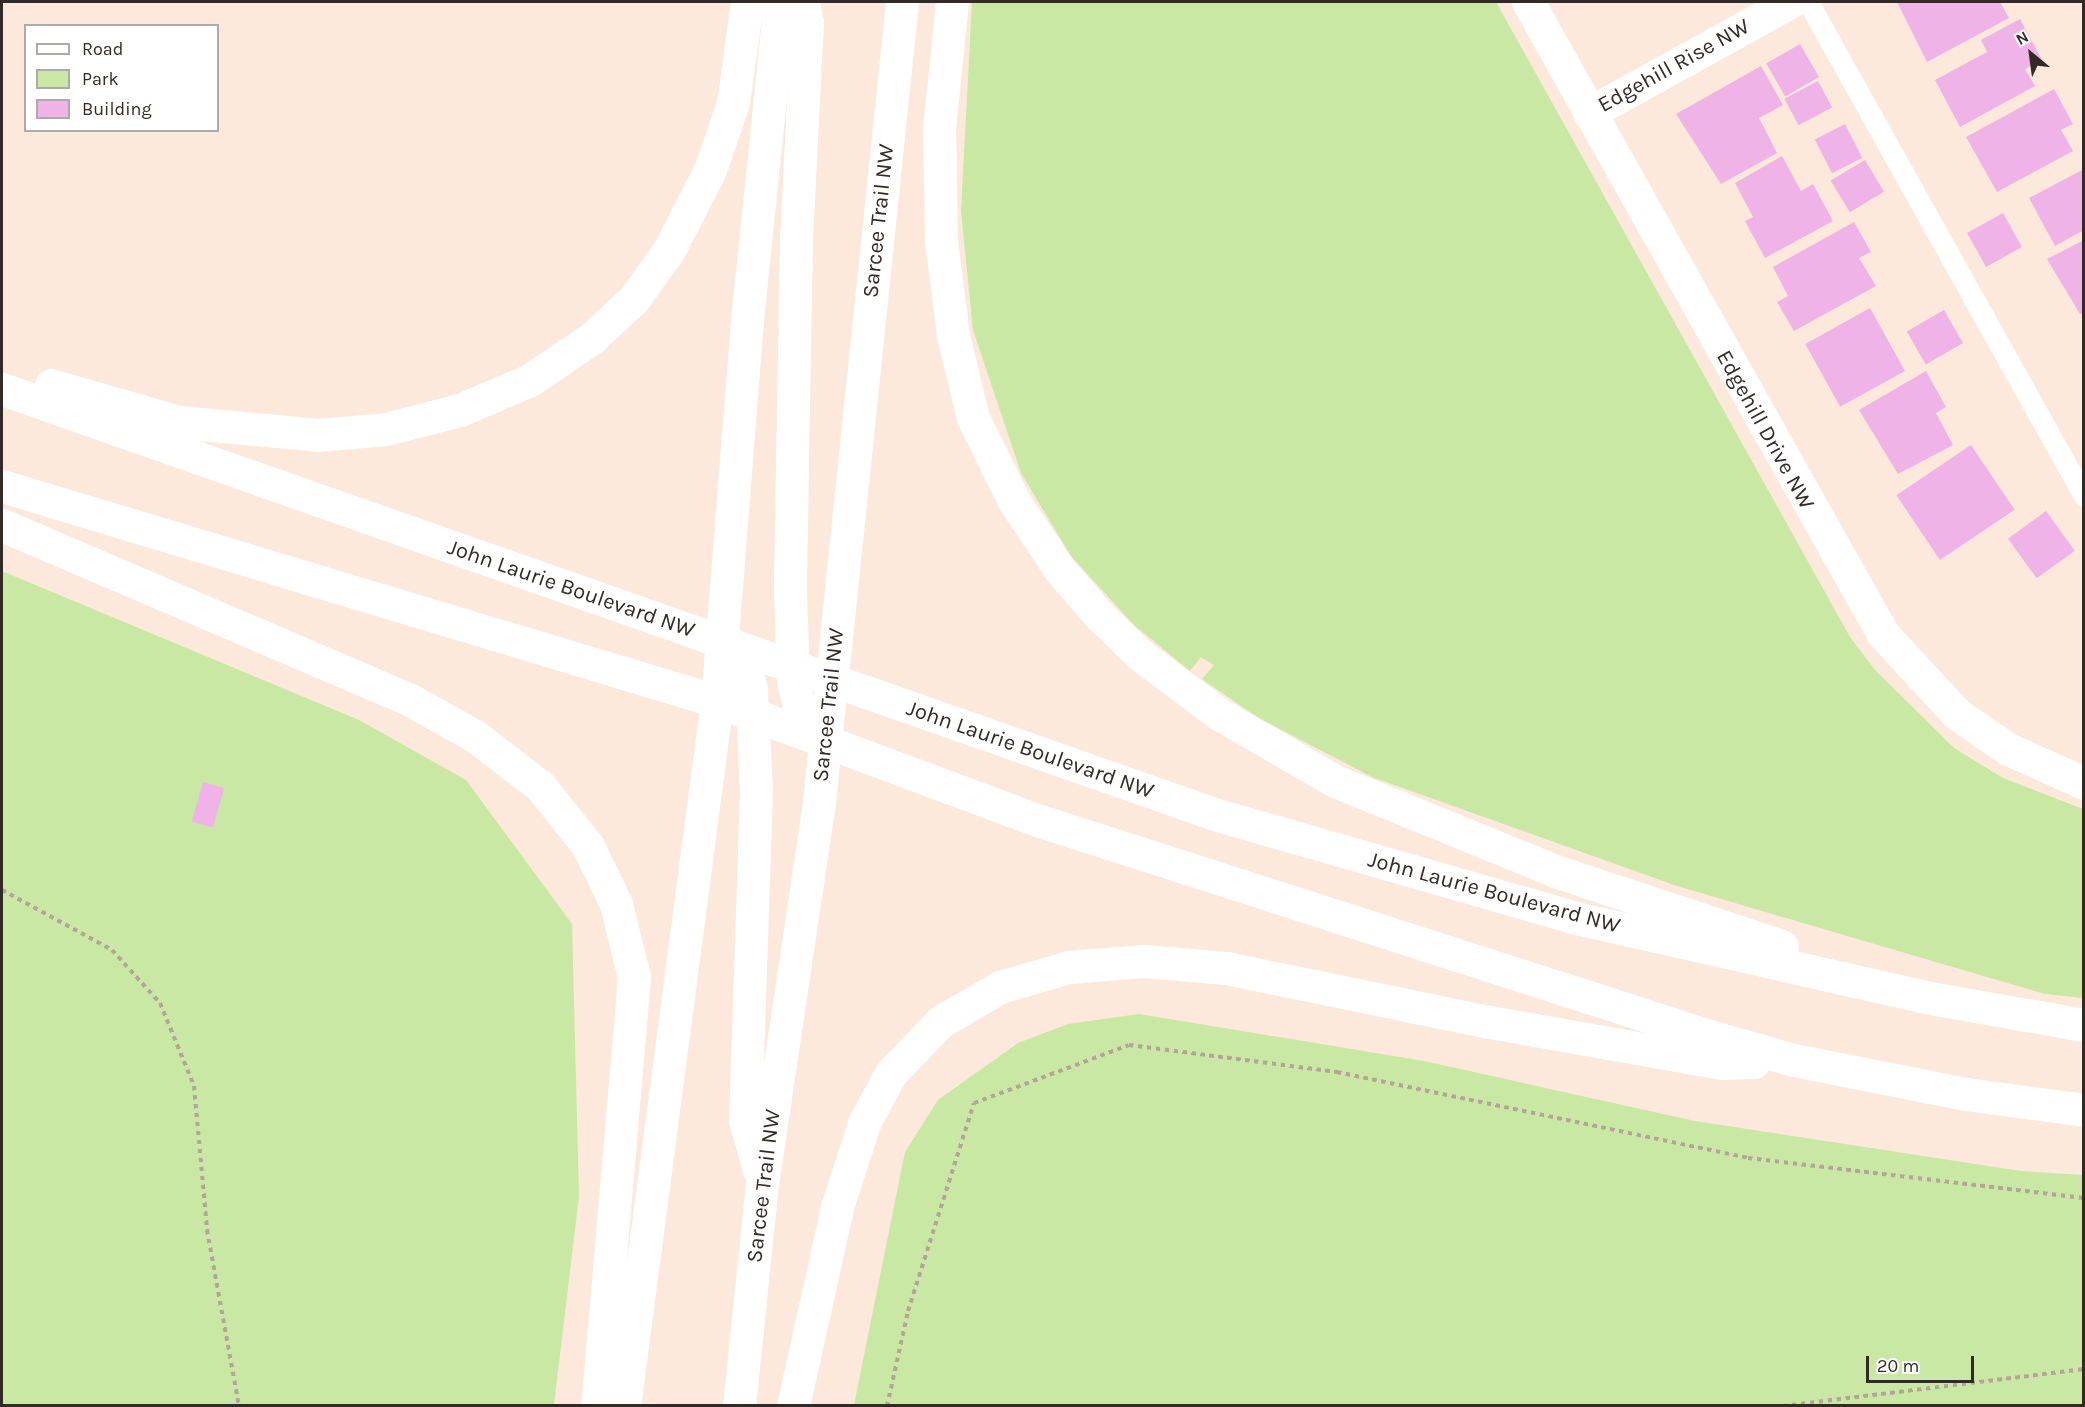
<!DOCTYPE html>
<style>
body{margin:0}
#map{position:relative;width:2085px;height:1407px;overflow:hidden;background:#fde8dc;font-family:Karla,sans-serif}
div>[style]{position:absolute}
.green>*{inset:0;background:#c9e8a3}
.building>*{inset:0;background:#efb3e7;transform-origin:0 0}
.path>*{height:4px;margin-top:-2px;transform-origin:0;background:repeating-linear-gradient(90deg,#b4a49a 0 4.5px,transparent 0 9px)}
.service>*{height:21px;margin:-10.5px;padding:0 10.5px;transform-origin:10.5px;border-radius:10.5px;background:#fff}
.minor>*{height:33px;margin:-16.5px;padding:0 16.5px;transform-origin:16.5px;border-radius:16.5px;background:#fff}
.secondary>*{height:33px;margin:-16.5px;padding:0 16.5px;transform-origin:16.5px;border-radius:16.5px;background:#fff}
span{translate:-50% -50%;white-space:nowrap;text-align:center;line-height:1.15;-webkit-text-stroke:4.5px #fff;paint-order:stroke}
.street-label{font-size:22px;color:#322a26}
.frame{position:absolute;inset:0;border:3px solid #322a26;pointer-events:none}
.legend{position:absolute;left:24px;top:24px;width:195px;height:108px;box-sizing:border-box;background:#fff;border:2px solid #adaaa8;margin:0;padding:8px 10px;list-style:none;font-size:18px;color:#322a26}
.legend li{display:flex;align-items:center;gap:12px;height:30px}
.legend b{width:30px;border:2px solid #adaaa8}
.north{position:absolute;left:2001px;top:24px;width:60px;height:60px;-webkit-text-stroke:4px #fff;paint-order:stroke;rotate:331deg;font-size:16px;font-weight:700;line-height:24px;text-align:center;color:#322a26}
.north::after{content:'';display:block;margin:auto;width:21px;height:27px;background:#322a26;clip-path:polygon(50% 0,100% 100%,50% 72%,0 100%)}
.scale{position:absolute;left:1866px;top:1356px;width:108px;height:27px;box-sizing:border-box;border:3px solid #322a26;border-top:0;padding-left:8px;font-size:18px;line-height:21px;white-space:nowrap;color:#322a26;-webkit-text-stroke:4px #fff;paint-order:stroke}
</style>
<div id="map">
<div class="green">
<div style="clip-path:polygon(972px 2px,1496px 2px,1850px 637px,1875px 670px,1954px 748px,2003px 778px,2083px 809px,2083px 998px,2045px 994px,1677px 886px,1372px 777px,1257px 717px,1202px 679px,1214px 665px,1201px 657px,1190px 671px,1134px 625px,1071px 556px,1021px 473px,973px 330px,961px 211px)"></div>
<div style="clip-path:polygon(2px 571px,359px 720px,466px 780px,572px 924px,579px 1196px,554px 1405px,2px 1405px)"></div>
<div style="clip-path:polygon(1139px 1014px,1424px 1061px,1695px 1121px,2021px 1171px,2083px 1175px,2083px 1405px,854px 1405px,905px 1152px,938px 1100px,1018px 1043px,1068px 1024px)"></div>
</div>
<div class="building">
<div style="clip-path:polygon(1897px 2px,2000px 2px,2009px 18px,1927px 62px)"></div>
<div style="clip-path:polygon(2020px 19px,2042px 60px,2025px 69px,2035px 86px,1960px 127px,1935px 80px,1987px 52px,1981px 40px)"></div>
<div style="left:1800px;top:44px;width:38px;height:39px;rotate:60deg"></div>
<div style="clip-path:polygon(1761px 66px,1783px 105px,1759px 118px,1777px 153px,1721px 184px,1676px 114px)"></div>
<div style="left:1818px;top:81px;width:30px;height:38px;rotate:62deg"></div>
<div style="clip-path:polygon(2054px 89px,2073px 124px,2061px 130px,2073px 151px,1997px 192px,1966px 137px)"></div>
<div style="left:1845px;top:124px;width:38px;height:34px;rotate:63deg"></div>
<div style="clip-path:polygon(1782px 156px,1801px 191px,1813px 184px,1833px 221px,1765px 258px,1745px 221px,1753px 217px,1735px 183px)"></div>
<div style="left:1865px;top:160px;width:37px;height:40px;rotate:59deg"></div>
<div style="clip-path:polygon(2084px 169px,2084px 230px,2055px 246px,2029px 198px)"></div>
<div style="left:2003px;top:213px;width:39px;height:41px;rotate:61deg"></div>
<div style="clip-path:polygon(1854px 222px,1871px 252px,1859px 258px,1876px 286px,1794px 331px,1777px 302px,1788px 296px,1773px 267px)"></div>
<div style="clip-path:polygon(2084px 240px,2084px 313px,2080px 314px,2047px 259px)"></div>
<div style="left:1870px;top:308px;width:72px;height:74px;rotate:61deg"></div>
<div style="left:1944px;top:310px;width:38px;height:43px;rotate:60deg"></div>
<div style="clip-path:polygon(1926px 371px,1946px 407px,1936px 413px,1953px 445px,1898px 474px,1859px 410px)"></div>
<div style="left:1971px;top:445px;width:78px;height:90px;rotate:56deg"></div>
<div style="left:2046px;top:511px;width:49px;height:47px;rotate:54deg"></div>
<div style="left:203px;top:782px;width:22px;height:41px;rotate:16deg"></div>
</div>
<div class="path">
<div style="left:2px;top:890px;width:125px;rotate:28.6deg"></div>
<div style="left:112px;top:950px;width:72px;rotate:47.8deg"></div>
<div style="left:160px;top:1003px;width:90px;rotate:67.7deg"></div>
<div style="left:194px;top:1086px;width:145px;rotate:84.8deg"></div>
<div style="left:207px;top:1230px;width:179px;rotate:79.7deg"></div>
<div style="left:887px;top:1406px;width:97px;rotate:-77.5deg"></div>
<div style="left:908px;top:1311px;width:218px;rotate:-72.4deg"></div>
<div style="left:974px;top:1103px;width:165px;rotate:-20.5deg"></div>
<div style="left:1129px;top:1045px;width:210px;rotate:7.4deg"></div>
<div style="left:1337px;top:1072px;width:420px;rotate:11.8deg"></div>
<div style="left:1748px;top:1158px;width:338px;rotate:6.8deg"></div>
<div style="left:1783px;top:1406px;width:303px;rotate:-7deg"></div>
</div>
<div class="service">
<div style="left:1808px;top:2px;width:566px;rotate:60.81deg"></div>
</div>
<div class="minor">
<div style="left:1528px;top:2px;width:725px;rotate:60.68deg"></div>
<div style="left:1883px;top:634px;width:109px;rotate:47.2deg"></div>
<div style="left:1957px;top:714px;width:62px;rotate:34.5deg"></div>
<div style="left:2008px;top:749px;width:83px;rotate:24.1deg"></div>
<div style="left:1589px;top:113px;width:230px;rotate:-28.9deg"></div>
</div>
<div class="secondary">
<div style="left:803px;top:2px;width:20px;rotate:79deg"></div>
<div style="left:807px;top:22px;width:214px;rotate:92.9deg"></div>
<div style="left:796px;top:236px;width:355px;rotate:91deg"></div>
<div style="left:790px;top:591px;width:91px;rotate:88.1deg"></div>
<div style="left:793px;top:682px;width:32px;rotate:76deg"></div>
<div style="left:801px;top:713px;width:36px;rotate:51deg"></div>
<div style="left:952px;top:2px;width:126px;rotate:95.9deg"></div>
<div style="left:939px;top:127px;width:114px;rotate:89deg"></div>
<div style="left:941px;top:241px;width:95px;rotate:82.7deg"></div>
<div style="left:953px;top:335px;width:85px;rotate:76.5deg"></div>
<div style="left:973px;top:418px;width:93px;rotate:63.7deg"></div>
<div style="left:1014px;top:501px;width:83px;rotate:56.3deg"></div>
<div style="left:1060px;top:570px;width:58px;rotate:49.2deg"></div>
<div style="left:1098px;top:614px;width:57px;rotate:44.3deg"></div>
<div style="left:1139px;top:654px;width:100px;rotate:36.9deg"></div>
<div style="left:1219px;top:714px;width:134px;rotate:30deg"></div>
<div style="left:1335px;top:781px;width:238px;rotate:22.2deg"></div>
<div style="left:1555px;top:871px;width:239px;rotate:18.3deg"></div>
<div style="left:51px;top:385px;width:133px;rotate:16.1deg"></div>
<div style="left:179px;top:422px;width:140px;rotate:5.3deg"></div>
<div style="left:318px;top:435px;width:68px;rotate:-5deg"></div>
<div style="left:386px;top:429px;width:76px;rotate:-14.4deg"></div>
<div style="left:460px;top:410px;width:76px;rotate:-23.2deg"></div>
<div style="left:530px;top:380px;width:75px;rotate:-34.1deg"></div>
<div style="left:592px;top:338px;width:57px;rotate:-42.9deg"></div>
<div style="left:634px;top:299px;width:60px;rotate:-54.5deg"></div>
<div style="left:669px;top:250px;width:90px;rotate:-62.9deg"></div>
<div style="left:710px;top:170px;width:71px;rotate:-71.1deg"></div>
<div style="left:733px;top:103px;width:102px;rotate:-82.1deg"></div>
<div style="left:2px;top:389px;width:1284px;rotate:19.32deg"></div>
<div style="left:1214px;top:814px;width:381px;rotate:16deg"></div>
<div style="left:1580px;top:919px;width:354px;rotate:12.7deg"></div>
<div style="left:1925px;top:997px;width:161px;rotate:10deg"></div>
<div style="left:2px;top:486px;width:747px;rotate:16.74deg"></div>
<div style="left:717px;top:701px;width:341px;rotate:20.4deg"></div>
<div style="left:1037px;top:820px;width:713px;rotate:17.8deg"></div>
<div style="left:1716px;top:1038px;width:81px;rotate:15.8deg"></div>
<div style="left:1794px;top:1060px;width:175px;rotate:11.2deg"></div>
<div style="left:1966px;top:1094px;width:119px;rotate:7.7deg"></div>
<div style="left:2px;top:525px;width:446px;rotate:23.2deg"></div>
<div style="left:412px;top:701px;width:72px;rotate:29.1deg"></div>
<div style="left:475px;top:736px;width:82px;rotate:37.6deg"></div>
<div style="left:540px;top:786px;width:77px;rotate:51.3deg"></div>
<div style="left:588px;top:846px;width:64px;rotate:64.2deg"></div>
<div style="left:616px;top:904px;width:75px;rotate:76.1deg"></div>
<div style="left:634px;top:977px;width:431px;rotate:94.9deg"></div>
<div style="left:720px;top:641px;width:38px;rotate:47deg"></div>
<div style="left:746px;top:669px;width:21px;rotate:76deg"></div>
<div style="left:751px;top:689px;width:101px;rotate:87.2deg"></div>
<div style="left:756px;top:790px;width:330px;rotate:91.9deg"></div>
<div style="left:745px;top:1120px;width:52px;rotate:74.4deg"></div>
<div style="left:624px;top:1406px;width:711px;rotate:-82.49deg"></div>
<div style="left:717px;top:701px;width:382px;rotate:-85.5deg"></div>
<div style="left:747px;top:320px;width:320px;rotate:-84.1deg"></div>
<div style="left:739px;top:1406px;width:223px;rotate:-84.1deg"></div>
<div style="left:762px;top:1184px;width:387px;rotate:-81.5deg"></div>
<div style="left:819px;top:801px;width:803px;rotate:-84.07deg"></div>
<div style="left:793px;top:1406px;width:204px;rotate:-77.5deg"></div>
<div style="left:837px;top:1207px;width:90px;rotate:-72deg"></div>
<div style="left:865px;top:1121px;width:55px;rotate:-61.6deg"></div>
<div style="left:891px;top:1073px;width:71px;rotate:-46.1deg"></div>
<div style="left:940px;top:1022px;width:69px;rotate:-30.3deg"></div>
<div style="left:1000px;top:987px;width:72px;rotate:-16.2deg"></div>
<div style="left:1069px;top:967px;width:75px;rotate:-4.6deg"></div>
<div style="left:1144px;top:961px;width:82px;rotate:4.9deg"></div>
<div style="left:1226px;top:968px;width:269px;rotate:11.6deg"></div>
<div style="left:1490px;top:1022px;width:237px;rotate:10deg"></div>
<div style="left:1723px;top:1063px;width:31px;rotate:-2deg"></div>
</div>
<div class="street-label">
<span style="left:1674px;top:66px;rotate:-29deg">Edgehill Rise NW</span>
<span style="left:879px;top:221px;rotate:-84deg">Sarcee Trail NW</span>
<span style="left:1765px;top:430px;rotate:61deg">Edgehill Drive NW</span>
<span style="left:571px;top:589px;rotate:19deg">John Laurie Boulevard NW</span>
<span style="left:829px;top:705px;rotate:-84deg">Sarcee Trail NW</span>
<span style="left:1030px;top:750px;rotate:19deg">John Laurie Boulevard NW</span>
<span style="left:1494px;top:893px;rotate:15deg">John Laurie Boulevard NW</span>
<span style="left:764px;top:1186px;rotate:-83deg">Sarcee Trail NW</span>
</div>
<div class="frame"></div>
<ul class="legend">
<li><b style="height:8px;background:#fff"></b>Road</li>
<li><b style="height:16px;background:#c9e8a3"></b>Park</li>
<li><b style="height:16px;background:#efb3e7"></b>Building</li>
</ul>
<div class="north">N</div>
<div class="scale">20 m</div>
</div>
